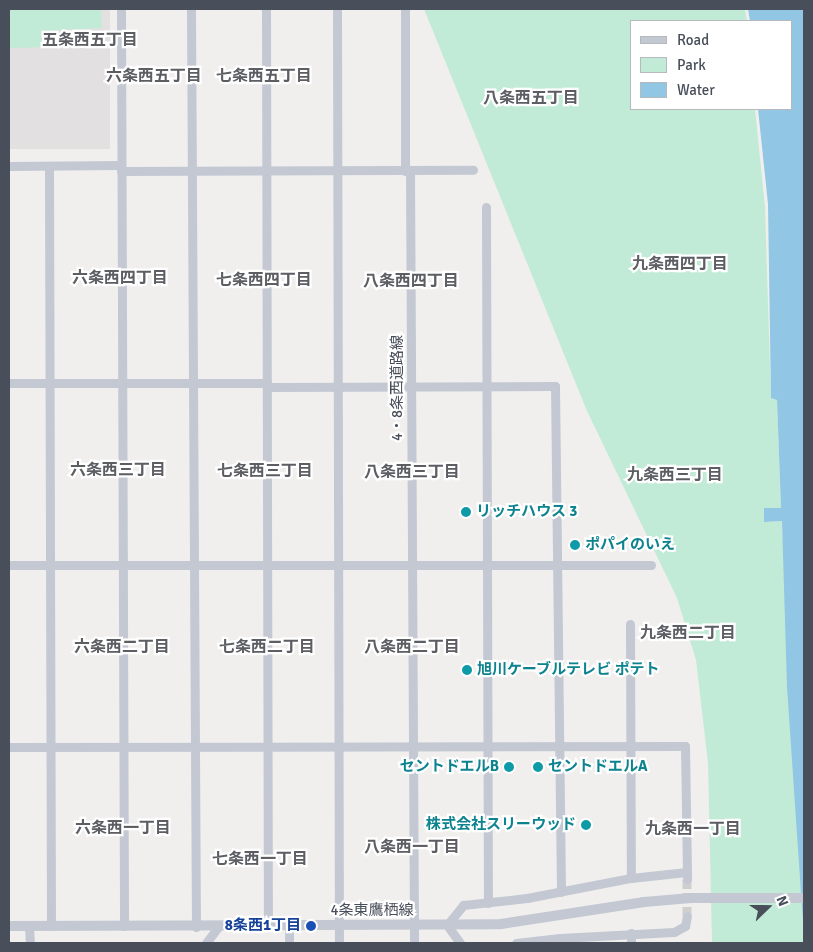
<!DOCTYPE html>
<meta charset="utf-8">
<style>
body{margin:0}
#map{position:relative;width:813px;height:952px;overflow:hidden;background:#f1efee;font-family:Signika,"Noto Sans JP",sans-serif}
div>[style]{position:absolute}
.education>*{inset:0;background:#e2e0e0;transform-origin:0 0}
.green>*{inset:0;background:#c1ebd7}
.water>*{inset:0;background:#91c6e4}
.minor-tunnel>*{height:9px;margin-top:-4.5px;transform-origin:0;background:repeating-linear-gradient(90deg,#cfcfd0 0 9px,transparent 0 13.5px)}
.minor>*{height:9px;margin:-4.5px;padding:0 4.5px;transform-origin:4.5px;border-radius:4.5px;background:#c3c8d2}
.tertiary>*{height:10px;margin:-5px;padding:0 5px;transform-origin:5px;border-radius:5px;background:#c3c8d2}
.dots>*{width:14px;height:14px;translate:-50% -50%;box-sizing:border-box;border:2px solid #fff;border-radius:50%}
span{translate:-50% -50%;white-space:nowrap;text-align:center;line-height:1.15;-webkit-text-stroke:4.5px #fff;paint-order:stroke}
.street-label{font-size:15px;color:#484f5a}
.culture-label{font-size:15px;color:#0d838f;font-weight:700}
.left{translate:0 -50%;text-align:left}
.right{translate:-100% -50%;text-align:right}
.transit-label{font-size:15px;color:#164399;font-weight:700}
.neighbourhood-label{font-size:16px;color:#5c5e63;font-weight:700}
.frame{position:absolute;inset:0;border:10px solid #484f5a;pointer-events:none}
.legend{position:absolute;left:630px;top:20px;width:162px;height:90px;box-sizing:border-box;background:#fff;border:1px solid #b6b9bd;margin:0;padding:6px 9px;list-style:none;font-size:15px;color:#484f5a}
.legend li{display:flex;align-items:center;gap:10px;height:25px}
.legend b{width:25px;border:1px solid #b6b9bd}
.north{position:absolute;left:743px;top:882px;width:50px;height:50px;-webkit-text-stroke:4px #fff;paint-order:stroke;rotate:68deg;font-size:14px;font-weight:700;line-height:20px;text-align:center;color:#484f5a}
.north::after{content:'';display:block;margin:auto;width:18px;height:22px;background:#484f5a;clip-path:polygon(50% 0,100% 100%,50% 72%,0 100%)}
</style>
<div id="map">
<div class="education">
<div style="left:9px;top:9px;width:101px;height:140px"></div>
</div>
<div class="green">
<div style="clip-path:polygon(9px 9px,101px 9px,102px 28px,56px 30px,57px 47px,9px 48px)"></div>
<div style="clip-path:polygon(424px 9px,745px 9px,747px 21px,632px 21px,632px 109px,755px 109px,765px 207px,771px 398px,777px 400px,781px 508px,764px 508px,764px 522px,782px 521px,804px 943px,712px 943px,708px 763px,696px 660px,677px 598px,587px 411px)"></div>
</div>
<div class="water">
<div style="clip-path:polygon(748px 9px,804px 9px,804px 937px,787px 687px,782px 521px,764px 522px,764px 508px,781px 508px,777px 400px,771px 398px,768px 204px,758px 109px,792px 109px,792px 21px,750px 21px)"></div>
</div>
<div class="minor-tunnel">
<div style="left:687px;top:879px;width:37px;rotate:90deg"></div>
</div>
<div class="minor">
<div style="left:121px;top:9px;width:917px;rotate:89.81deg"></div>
<div style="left:191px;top:9px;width:918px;rotate:89.69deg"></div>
<div style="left:266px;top:9px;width:917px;rotate:89.88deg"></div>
<div style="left:337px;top:9px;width:934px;rotate:89.88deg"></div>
<div style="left:9px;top:166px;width:112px;rotate:-0.5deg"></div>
<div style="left:49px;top:166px;width:760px;rotate:89.85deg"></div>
<div style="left:410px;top:170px;width:773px;rotate:89.7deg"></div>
<div style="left:121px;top:171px;width:352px;rotate:-0.2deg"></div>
<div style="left:405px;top:171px;width:162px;rotate:-90deg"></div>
<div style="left:486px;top:207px;width:696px;rotate:89.84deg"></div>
<div style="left:9px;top:383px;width:258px"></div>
<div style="left:267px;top:387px;width:288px;rotate:-0.2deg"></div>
<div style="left:555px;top:386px;width:506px;rotate:89.32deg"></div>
<div style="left:9px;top:565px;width:642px"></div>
<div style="left:630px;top:624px;width:254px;rotate:89.8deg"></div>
<div style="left:9px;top:747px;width:676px;rotate:-0.08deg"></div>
<div style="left:685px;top:746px;width:133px;rotate:89.1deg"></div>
<div style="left:29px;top:926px;width:17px;rotate:87deg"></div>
<div style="left:631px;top:933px;width:10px;rotate:90deg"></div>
<div style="left:206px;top:943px;width:20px;rotate:-53deg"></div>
<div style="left:289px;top:943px;width:17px;rotate:-90deg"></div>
<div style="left:460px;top:943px;width:22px;rotate:-126deg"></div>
<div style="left:447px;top:925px;width:26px;rotate:-51deg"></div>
<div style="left:463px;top:905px;width:64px;rotate:-6.2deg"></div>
<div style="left:527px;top:898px;width:106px;rotate:-10.9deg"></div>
<div style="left:631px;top:878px;width:56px;rotate:-6.1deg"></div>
<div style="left:516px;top:943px;width:44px;rotate:-6.5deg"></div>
<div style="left:560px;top:938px;width:114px;rotate:-3deg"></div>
<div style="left:674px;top:932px;width:13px;rotate:-29deg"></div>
<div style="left:685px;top:926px;width:10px;rotate:-79deg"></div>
</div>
<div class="tertiary">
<div style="left:9px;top:926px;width:492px;rotate:-0.2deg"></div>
<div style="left:501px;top:924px;width:145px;rotate:-8.7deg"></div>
<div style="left:644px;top:902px;width:47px;rotate:-4.9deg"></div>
<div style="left:691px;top:898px;width:113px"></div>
</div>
<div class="dots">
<div style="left:466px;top:512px;background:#0f9aa8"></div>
<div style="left:575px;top:545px;background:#0f9aa8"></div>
<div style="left:467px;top:670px;background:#0f9aa8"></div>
<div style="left:509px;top:767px;background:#0f9aa8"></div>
<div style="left:538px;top:767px;background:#0f9aa8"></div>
<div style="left:586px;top:825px;background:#0f9aa8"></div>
<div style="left:311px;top:926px;background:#1a4fb4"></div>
</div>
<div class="street-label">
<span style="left:398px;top:388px;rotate:-90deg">4・8条西道路線</span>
<span style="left:372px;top:911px">4条東鷹栖線</span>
</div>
<div class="culture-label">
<span class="left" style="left:476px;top:512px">リッチハウス 3</span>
<span class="left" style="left:585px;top:545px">ポパイのいえ</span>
<span class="left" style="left:477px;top:670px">旭川ケーブルテレビ ポテト</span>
<span class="right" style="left:499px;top:767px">セントドエルB</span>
<span class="left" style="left:548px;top:767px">セントドエルA</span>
<span class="right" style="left:576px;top:825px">株式会社スリーウッド</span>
</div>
<div class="transit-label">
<span class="right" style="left:301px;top:926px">8条西1丁目</span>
</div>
<div class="neighbourhood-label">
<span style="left:90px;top:40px">五条西五丁目</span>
<span style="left:154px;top:76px">六条西五丁目</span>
<span style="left:264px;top:76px">七条西五丁目</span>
<span style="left:531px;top:98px">八条西五丁目</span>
<span style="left:680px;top:264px">九条西四丁目</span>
<span style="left:120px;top:278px">六条西四丁目</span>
<span style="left:264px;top:280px">七条西四丁目</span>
<span style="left:411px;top:281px">八条西四丁目</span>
<span style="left:118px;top:470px">六条西三丁目</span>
<span style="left:265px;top:471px">七条西三丁目</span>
<span style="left:412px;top:472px">八条西三丁目</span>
<span style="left:675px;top:475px">九条西三丁目</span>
<span style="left:688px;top:633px">九条西二丁目</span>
<span style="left:122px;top:647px">六条西二丁目</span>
<span style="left:267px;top:647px">七条西二丁目</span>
<span style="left:412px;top:647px">八条西二丁目</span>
<span style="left:123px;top:828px">六条西一丁目</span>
<span style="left:693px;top:829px">九条西一丁目</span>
<span style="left:412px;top:847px">八条西一丁目</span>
<span style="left:260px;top:859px">七条西一丁目</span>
</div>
<div class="frame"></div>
<ul class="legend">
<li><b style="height:6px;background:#c3c8d2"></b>Road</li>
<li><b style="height:14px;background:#c1ebd7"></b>Park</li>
<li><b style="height:14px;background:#91c6e4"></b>Water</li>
</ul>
<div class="north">N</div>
</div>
